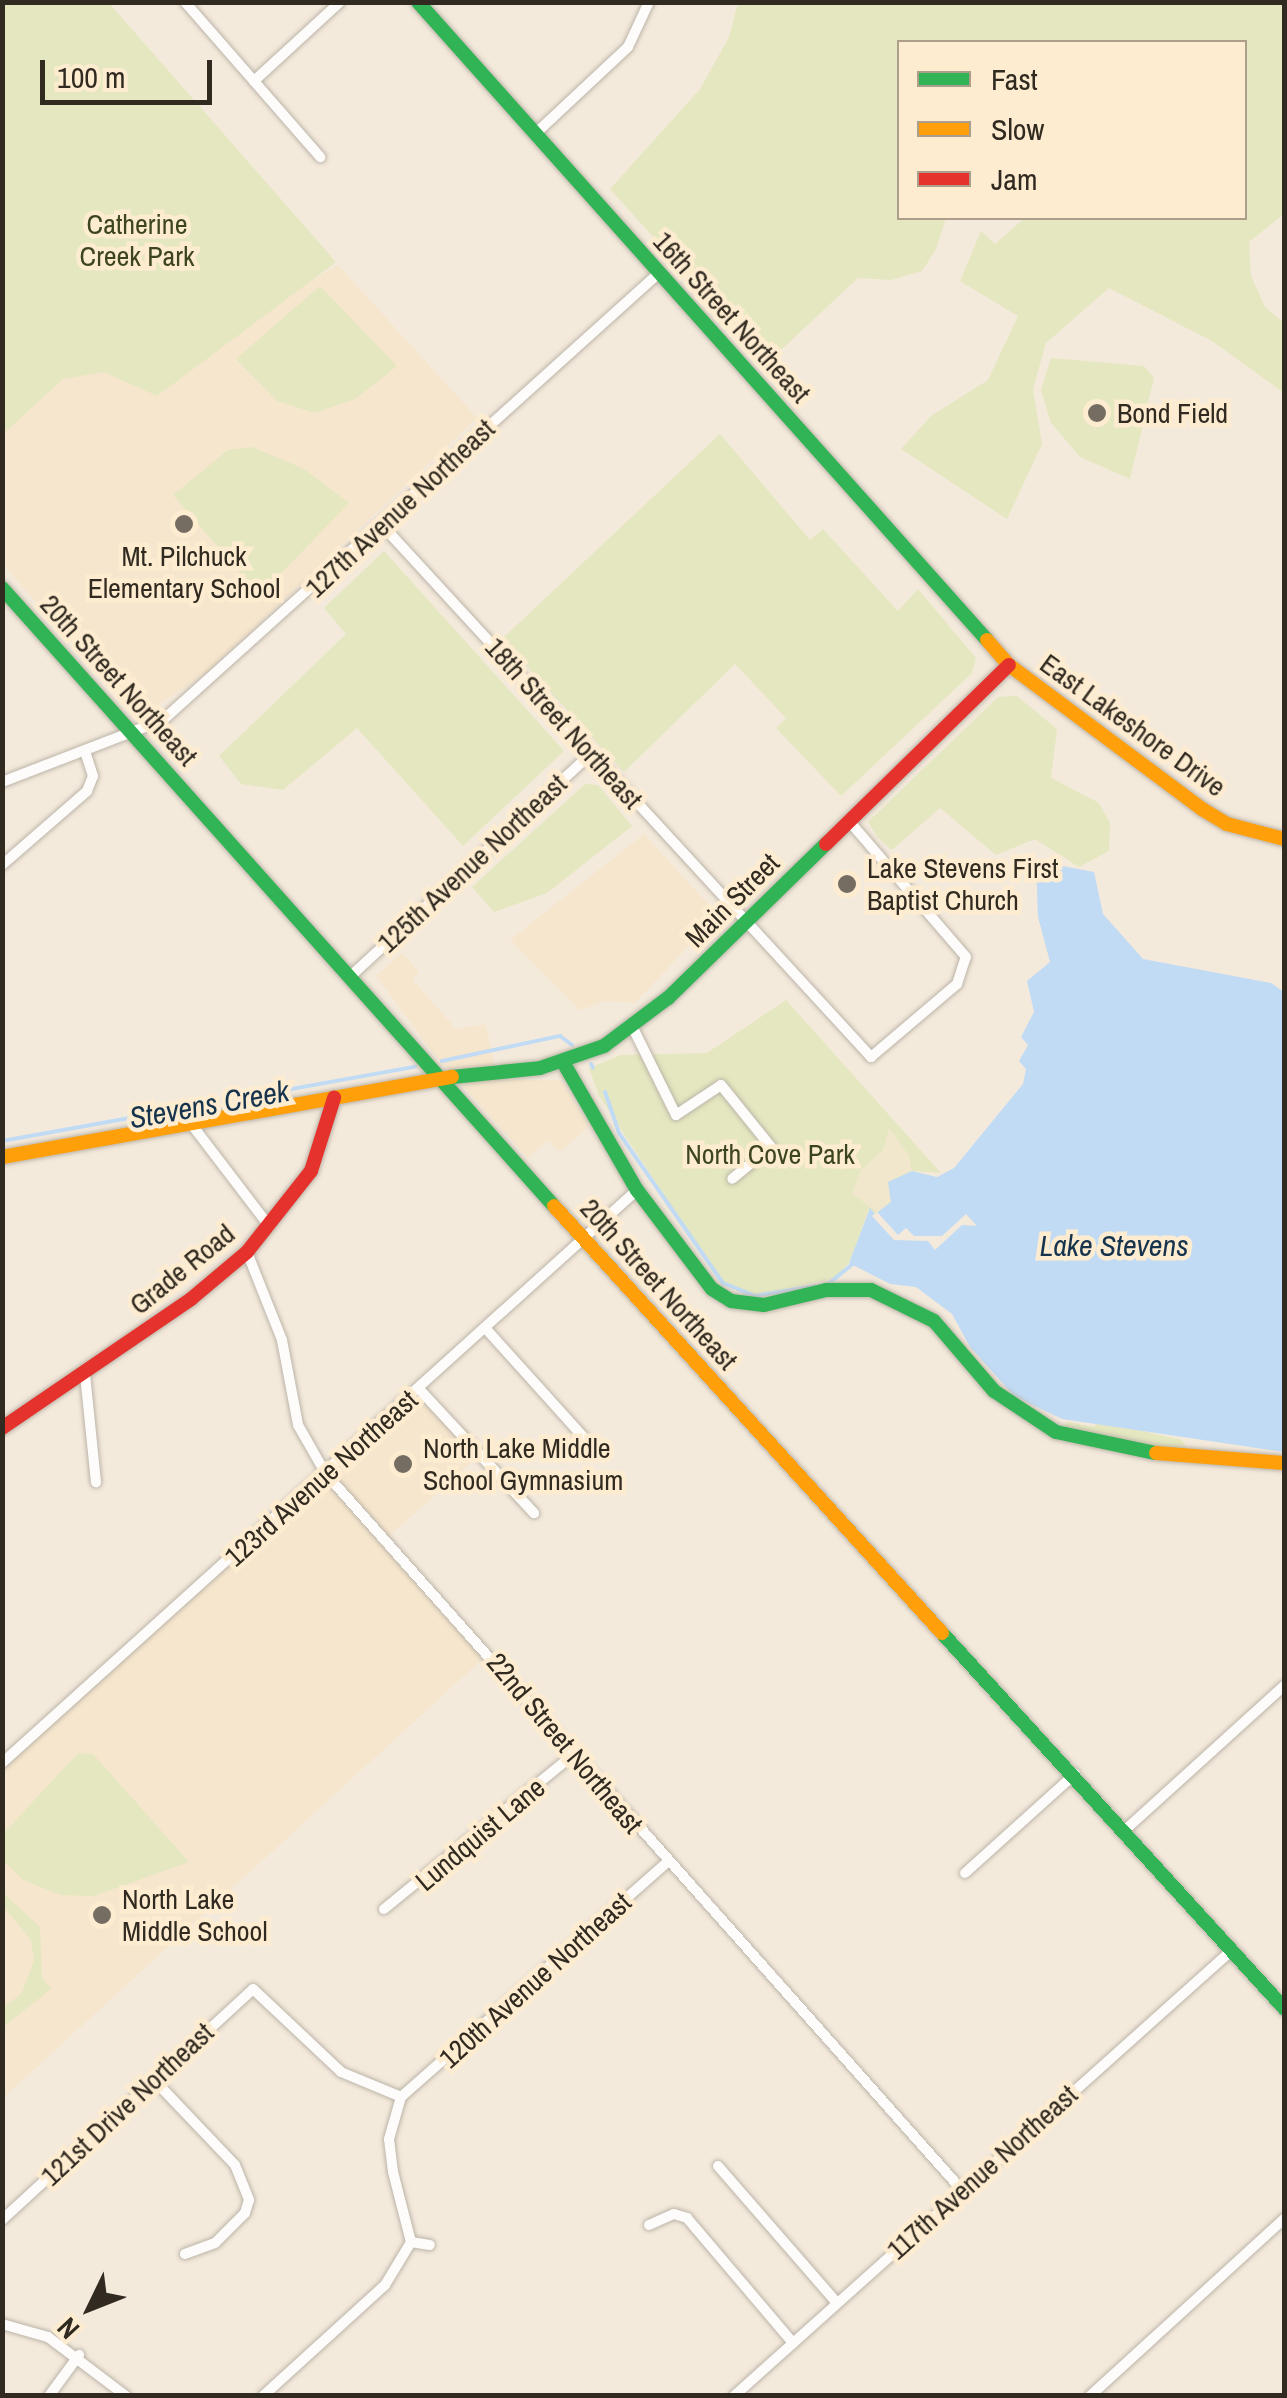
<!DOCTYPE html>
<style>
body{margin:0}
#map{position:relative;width:1287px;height:2398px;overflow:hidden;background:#f4eadc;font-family:"Archivo Narrow",sans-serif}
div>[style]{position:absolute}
.built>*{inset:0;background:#f6e6cd}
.green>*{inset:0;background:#e4e7bf}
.sand>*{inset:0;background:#f1e7cd}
.water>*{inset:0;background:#c1dbf4}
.pier>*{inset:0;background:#f4eadc}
.stream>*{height:4px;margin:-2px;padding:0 2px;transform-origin:2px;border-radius:2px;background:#c1dbf4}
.roads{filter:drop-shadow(0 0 2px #bcb5a9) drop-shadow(0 0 2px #bcb5a9)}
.street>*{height:10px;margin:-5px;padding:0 5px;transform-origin:5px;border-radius:5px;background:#fdfcfa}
.fast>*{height:14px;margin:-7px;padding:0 7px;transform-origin:7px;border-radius:7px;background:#30b455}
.slow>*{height:14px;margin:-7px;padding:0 7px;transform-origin:7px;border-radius:7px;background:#ff9f0a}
.jam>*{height:14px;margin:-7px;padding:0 7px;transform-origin:7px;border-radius:7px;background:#e5322d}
.dots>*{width:28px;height:28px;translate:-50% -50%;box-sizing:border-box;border:5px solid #feecd1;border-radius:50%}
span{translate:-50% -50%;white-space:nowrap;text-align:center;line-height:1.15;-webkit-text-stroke:9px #feecd1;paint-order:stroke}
.park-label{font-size:28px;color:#3d451e}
.street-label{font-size:28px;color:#312a20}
.poi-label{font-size:28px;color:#312a20}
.left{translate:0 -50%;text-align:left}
.water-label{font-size:30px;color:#15334d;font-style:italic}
.frame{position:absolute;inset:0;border:5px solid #312a20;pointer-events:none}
.legend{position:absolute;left:897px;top:40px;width:350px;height:180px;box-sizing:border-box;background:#feecd1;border:2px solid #ac9e8a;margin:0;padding:12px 18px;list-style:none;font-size:30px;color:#312a20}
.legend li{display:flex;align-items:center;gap:20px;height:50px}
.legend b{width:50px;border:2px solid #ac9e8a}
.north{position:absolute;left:40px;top:2258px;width:100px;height:100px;-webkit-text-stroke:8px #feecd1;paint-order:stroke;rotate:227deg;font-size:28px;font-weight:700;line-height:40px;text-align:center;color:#312a20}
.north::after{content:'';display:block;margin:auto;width:35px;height:45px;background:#312a20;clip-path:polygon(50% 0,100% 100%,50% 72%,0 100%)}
.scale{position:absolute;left:40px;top:60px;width:172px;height:45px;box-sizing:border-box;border:5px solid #312a20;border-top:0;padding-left:12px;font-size:30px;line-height:35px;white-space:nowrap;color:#312a20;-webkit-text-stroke:8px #feecd1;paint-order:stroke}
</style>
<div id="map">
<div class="built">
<div style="clip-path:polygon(338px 265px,477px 418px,206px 673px,139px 718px,3px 565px,2px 412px,79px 336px,214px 336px)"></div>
<div style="clip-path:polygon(644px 834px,718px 915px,635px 1003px,606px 1001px,580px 1010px,510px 940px)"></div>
<div style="clip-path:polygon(402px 953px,419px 972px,412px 979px,456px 1029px,486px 1024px,498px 1080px,561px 1080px,589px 1126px,560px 1152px,547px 1141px,528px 1158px,434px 1054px,376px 976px)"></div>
<div style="clip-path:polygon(420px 1390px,480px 1455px,386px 1539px,489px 1653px,3px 2098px,3px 1764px)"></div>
</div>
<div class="green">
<div style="clip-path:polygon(3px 2px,109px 3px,336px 262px,157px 396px,104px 372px,63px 379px,3px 434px)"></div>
<div style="clip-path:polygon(738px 3px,1284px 3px,1284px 214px,1249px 242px,1251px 276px,1265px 307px,1284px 323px,1284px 393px,1212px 341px,1109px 288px,1046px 343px,1033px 389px,1042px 444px,1007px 519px,901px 449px,931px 416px,988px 380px,1018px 316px,960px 281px,981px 231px,995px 244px,1025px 218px,1244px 218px,1244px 42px,899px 42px,899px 218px,946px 218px,936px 249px,922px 271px,891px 280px,858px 278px,767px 363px,610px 189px,700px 89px,729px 37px)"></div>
<div style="clip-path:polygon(320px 286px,397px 366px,355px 399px,315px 413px,277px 401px,236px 359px)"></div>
<div style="clip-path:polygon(1051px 358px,1144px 366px,1154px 378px,1130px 479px,1080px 457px,1051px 423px,1041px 390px)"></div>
<div style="clip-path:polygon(720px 434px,810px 540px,823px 529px,898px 611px,918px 589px,976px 658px,972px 673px,841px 796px,776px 728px,786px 718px,735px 664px,624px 772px,502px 639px)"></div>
<div style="clip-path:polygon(252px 447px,304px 469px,349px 503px,266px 589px,254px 589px,173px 495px,228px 450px)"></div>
<div style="clip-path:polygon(384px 551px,564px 751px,463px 846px,357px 728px,283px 790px,241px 784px,219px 756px,346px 634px,324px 608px)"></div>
<div style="clip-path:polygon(1017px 696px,1057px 729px,1051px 778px,1099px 803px,1110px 823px,1109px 851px,1079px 867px,1035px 839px,996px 855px,940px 808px,892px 850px,878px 838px,868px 822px,998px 697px)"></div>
<div style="clip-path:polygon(585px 784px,598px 785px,632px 826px,547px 893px,494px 912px,472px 887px)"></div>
<div style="clip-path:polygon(786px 1000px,941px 1173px,912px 1171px,891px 1202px,875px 1214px,869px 1209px,849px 1263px,835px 1278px,753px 1296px,720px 1280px,599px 1096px,589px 1068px,621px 1055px,707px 1053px)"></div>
<div style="clip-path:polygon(1099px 1421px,1182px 1440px,1191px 1456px,1060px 1429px,1068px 1422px,1094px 1427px)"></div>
<div style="clip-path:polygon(78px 1753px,93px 1754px,189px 1862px,94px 1896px,61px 1895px,23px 1880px,3px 1860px,3px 1834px)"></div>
<div style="clip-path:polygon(3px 1893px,40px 1927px,42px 1978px,51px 1989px,3px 2027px,3px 2008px,22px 1993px,34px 1960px,31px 1940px,3px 1906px)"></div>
</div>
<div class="sand">
<div style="clip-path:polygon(889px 1128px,909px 1155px,912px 1171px,888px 1182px,891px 1202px,877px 1212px,852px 1194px,861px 1170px,883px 1150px)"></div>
</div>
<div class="water">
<div style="clip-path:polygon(1036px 861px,1094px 872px,1103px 914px,1143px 959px,1271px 983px,1284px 992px,1284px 1452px,1062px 1419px,1014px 1396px,970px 1347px,952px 1314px,916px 1287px,890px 1284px,849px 1263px,870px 1208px,875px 1214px,891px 1202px,888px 1182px,912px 1171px,937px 1177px,954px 1168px,1023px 1084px,1026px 1069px,1019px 1061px,1028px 1045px,1021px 1037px,1034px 1012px,1027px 981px,1050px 962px,1038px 917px)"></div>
</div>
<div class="pier">
<div style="clip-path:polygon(877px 1212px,898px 1235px,906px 1228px,914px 1236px,942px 1236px,966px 1214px,977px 1226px,962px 1225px,935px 1250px,928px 1241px,894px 1240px,872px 1216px)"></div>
</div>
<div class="stream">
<div style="left:442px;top:1061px;width:121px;rotate:-12deg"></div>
<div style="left:560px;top:1036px;width:15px;rotate:37deg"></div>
<div style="left:591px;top:1064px;width:4px;rotate:63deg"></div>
<div style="left:605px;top:1092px;width:43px;rotate:71.1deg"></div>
<div style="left:619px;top:1133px;width:183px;rotate:55.3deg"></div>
<div style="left:723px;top:1283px;width:35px;rotate:22deg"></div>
<div style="left:755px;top:1296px;width:60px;rotate:-9.6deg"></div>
<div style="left:2px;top:1141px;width:420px;rotate:-10.2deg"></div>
<div style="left:828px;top:1284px;width:33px;rotate:-39deg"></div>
</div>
<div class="roads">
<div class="street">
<div style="left:185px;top:2px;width:206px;rotate:48.9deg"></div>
<div style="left:254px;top:81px;width:117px;rotate:-42.6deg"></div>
<div style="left:535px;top:134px;width:127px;rotate:-43.1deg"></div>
<div style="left:628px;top:47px;width:50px;rotate:-65deg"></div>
<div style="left:382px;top:525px;width:723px;rotate:47.41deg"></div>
<div style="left:871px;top:1057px;width:113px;rotate:-40.3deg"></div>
<div style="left:957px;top:984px;width:28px;rotate:-72deg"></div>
<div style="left:966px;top:957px;width:181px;rotate:-130.7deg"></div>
<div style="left:2px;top:782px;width:173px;rotate:-21.1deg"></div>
<div style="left:163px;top:720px;width:668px;rotate:-42.03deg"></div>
<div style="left:2px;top:865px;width:113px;rotate:-41deg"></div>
<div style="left:87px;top:791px;width:16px;rotate:-68deg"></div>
<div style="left:93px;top:776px;width:23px;rotate:-108deg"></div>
<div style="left:353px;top:974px;width:326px;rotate:-42.8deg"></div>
<div style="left:633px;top:1028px;width:97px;rotate:63.7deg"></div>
<div style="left:676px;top:1115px;width:54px;rotate:-33.7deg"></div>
<div style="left:721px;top:1085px;width:80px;rotate:51.1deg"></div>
<div style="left:771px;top:1147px;width:50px;rotate:140.6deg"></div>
<div style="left:192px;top:1125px;width:128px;rotate:52.6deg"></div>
<div style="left:247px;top:1252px;width:95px;rotate:68.3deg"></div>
<div style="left:282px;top:1340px;width:86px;rotate:79.3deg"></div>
<div style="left:298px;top:1425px;width:56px;rotate:60.3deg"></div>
<div style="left:326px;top:1474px;width:956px;rotate:48.39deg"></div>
<div style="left:487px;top:1330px;width:161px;rotate:48deg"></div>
<div style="left:85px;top:1374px;width:109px;rotate:84.2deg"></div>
<div style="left:420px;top:1390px;width:168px;rotate:47.2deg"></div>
<div style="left:2px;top:1763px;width:855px;rotate:-42.06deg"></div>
<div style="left:1125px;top:1830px;width:215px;rotate:-42.2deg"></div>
<div style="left:965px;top:1873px;width:148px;rotate:-42deg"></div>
<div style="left:384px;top:1909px;width:244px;rotate:-39.2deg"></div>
<div style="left:157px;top:2083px;width:113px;rotate:46.4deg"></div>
<div style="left:235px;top:2165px;width:38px;rotate:68deg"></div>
<div style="left:249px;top:2200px;width:14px;rotate:107deg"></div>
<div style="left:245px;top:2213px;width:42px;rotate:135deg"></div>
<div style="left:215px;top:2243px;width:32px;rotate:160deg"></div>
<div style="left:401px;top:2097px;width:356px;rotate:-41.4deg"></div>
<div style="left:718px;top:2166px;width:181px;rotate:49deg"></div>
<div style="left:2px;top:2220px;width:341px;rotate:-42.6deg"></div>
<div style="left:253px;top:1989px;width:121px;rotate:43.3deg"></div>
<div style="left:341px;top:2072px;width:65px;rotate:22.6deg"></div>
<div style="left:401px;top:2097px;width:44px;rotate:105.9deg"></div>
<div style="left:389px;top:2139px;width:33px;rotate:83deg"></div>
<div style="left:393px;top:2172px;width:72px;rotate:75.6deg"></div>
<div style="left:411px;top:2242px;width:19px;rotate:9deg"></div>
<div style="left:649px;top:2225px;width:27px;rotate:-24deg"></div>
<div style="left:674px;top:2214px;width:14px;rotate:17deg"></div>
<div style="left:687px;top:2218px;width:164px;rotate:49.7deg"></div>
<div style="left:2px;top:2324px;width:48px;rotate:15.8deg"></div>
<div style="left:48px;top:2337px;width:98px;rotate:37.1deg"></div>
<div style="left:49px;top:2396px;width:51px;rotate:-53.8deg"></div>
<div style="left:263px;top:2396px;width:165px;rotate:-42.3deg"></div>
<div style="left:385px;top:2285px;width:50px;rotate:-58.8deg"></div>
<div style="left:734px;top:2396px;width:669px;rotate:-41.85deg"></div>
<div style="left:1090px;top:2396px;width:263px;rotate:-42.4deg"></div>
</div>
<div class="fast">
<div style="left:418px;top:2px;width:855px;rotate:48.27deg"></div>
<div style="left:2px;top:588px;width:829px;rotate:48.23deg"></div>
<div style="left:563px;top:1062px;width:148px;rotate:60deg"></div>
<div style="left:637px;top:1190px;width:124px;rotate:52.9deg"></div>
<div style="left:712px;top:1289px;width:22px;rotate:32deg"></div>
<div style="left:731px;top:1301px;width:33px;rotate:7deg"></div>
<div style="left:764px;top:1305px;width:64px;rotate:-13.6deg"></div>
<div style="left:826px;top:1290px;width:45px"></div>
<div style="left:871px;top:1290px;width:70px;rotate:26.2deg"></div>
<div style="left:934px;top:1321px;width:92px;rotate:49.4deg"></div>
<div style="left:994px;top:1391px;width:74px;rotate:33.5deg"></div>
<div style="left:1056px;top:1432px;width:102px;rotate:11.9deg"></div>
<div style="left:452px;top:1077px;width:88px;rotate:-5.8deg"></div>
<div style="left:540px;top:1068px;width:68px;rotate:-19deg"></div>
<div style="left:604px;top:1046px;width:80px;rotate:-36.9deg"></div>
<div style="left:668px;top:998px;width:221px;rotate:-44.3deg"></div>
<div style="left:942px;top:1633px;width:508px;rotate:47.64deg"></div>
</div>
<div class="slow">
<div style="left:987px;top:640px;width:33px;rotate:49deg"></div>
<div style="left:1009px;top:665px;width:241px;rotate:36.7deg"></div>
<div style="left:1202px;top:809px;width:29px;rotate:31deg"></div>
<div style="left:1227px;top:824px;width:59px;rotate:14.7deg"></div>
<div style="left:2px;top:1157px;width:457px;rotate:-10.1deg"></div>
<div style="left:554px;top:1206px;width:577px;rotate:47.74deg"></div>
<div style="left:1156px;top:1453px;width:128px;rotate:4.5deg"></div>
</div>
<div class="jam">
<div style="left:826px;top:844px;width:256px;rotate:-44.4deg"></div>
<div style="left:2px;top:1428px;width:229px;rotate:-34.3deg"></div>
<div style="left:191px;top:1299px;width:73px;rotate:-40deg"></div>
<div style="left:247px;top:1252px;width:103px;rotate:-51.7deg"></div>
<div style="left:311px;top:1171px;width:77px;rotate:-72.5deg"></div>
</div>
</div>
<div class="dots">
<div style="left:1097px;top:413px;background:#756d62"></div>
<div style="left:184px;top:524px;background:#756d62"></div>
<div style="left:847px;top:884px;background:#756d62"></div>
<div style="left:403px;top:1464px;background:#756d62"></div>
<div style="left:102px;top:1915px;background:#756d62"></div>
</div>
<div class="park-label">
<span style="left:137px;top:240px">Catherine<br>Creek Park</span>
<span style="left:770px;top:1154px">North Cove Park</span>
</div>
<div class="street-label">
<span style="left:732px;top:317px;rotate:48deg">16th Street Northeast</span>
<span style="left:400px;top:508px;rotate:-43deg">127th Avenue Northeast</span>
<span style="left:119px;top:680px;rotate:48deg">20th Street Northeast</span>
<span style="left:564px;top:723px;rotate:48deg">18th Street Northeast</span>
<span style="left:1133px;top:725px;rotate:36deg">East Lakeshore Drive</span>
<span style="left:472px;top:863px;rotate:-43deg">125th Avenue Northeast</span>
<span style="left:732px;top:900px;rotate:-45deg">Main Street</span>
<span style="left:182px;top:1269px;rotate:-39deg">Grade Road</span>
<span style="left:659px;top:1284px;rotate:48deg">20th Street Northeast</span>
<span style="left:321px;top:1478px;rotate:-42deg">123rd Avenue Northeast</span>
<span style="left:565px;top:1743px;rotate:50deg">22nd Street Northeast</span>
<span style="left:480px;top:1834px;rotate:-40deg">Lundquist Lane</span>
<span style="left:535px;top:1980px;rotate:-42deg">120th Avenue Northeast</span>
<span style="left:127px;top:2104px;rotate:-43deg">121st Drive Northeast</span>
<span style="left:982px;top:2172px;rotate:-42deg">117th Avenue Northeast</span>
</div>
<div class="poi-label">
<span class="left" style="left:1117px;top:413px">Bond Field</span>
<span style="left:184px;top:572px">Mt. Pilchuck<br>Elementary School</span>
<span class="left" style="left:867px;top:884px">Lake Stevens First<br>Baptist Church</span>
<span class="left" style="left:423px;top:1464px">North Lake Middle<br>School Gymnasium</span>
<span class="left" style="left:122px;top:1915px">North Lake<br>Middle School</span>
</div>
<div class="water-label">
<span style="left:209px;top:1104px;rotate:-10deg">Stevens Creek</span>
<span style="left:1114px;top:1245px">Lake Stevens</span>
</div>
<div class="frame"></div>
<ul class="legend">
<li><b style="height:12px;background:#30b455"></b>Fast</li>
<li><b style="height:12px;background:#ff9f0a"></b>Slow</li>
<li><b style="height:12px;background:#e5322d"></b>Jam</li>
</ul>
<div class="north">N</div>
<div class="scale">100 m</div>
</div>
